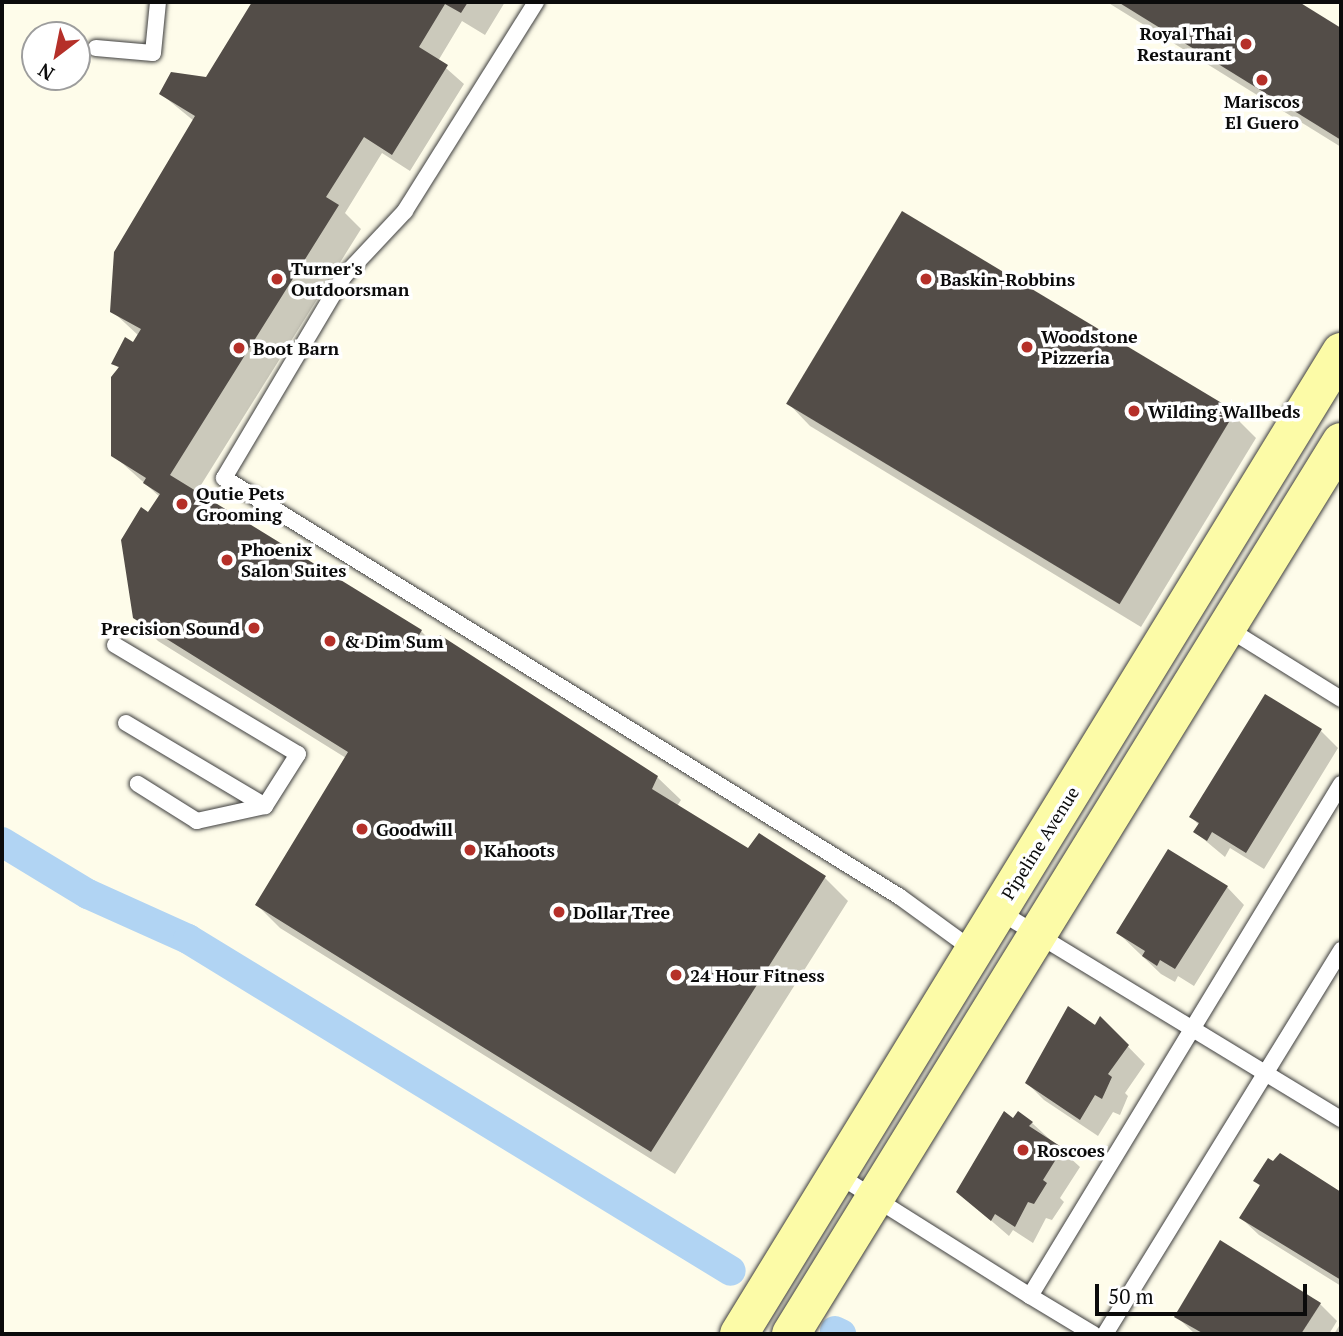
<!DOCTYPE html>
<style>
body{margin:0}
#map{position:relative;width:1343px;height:1336px;overflow:hidden;background:#fefcea;font-family:"PT Serif",serif}
div>[style]{position:absolute}
.shadow>*{inset:0;background:#0003}
.canal>*{height:30px;margin:-15px;padding:0 15px;transform-origin:15px;border-radius:15px;background:#b1d4f3}
.building>*{inset:0;background:#534d48;transform-origin:0 0}
.roads{filter:drop-shadow(0 0 2px #3e3e3e) drop-shadow(0 0 2px #3e3e3e)}
.lane>*{height:16px;margin:-8px;padding:0 8px;transform-origin:8px;border-radius:8px;background:#fff}
.secondary>*{height:38px;margin:-19px;padding:0 19px;transform-origin:19px;border-radius:19px;background:#fcfba7}
.dots>*{width:19px;height:19px;translate:-50% -50%;box-sizing:border-box;border:4px solid #fff;border-radius:50%}
span{translate:-50% -50%;white-space:nowrap;text-align:center;line-height:1.15;-webkit-text-stroke:7px #fff;paint-order:stroke}
.poi-label{font-size:18px;color:#0b0b0b;font-weight:700}
.right{translate:-100% -50%;text-align:right}
.left{translate:0 -50%;text-align:left}
.street-label{font-size:18px;color:#0b0b0b}
.frame{position:absolute;inset:0;border:4px solid #0b0b0b;pointer-events:none}
.north{position:absolute;left:21px;top:21px;width:70px;height:70px;box-sizing:border-box;background:#fff;border:2px solid #9d9d9d;border-radius:50%;rotate:212deg;font-size:19px;font-weight:700;line-height:28px;text-align:center;color:#0b0b0b}
.north::after{content:'';display:block;margin:auto;width:24px;height:32px;background:#b53029;clip-path:polygon(50% 0,100% 100%,50% 72%,0 100%)}
.scale{position:absolute;left:1095px;top:1284px;width:212px;height:32px;box-sizing:border-box;border:4px solid #0b0b0b;border-top:0;padding-left:9px;font-size:21px;line-height:24px;white-space:nowrap;color:#0b0b0b;-webkit-text-stroke:5px #fff;paint-order:stroke}
</style>
<div id="map">
<div class="shadow">
<div style="clip-path:polygon(254px 2px,505px 2px,485px 35px,462px 21px,438px 61px,464px 84px,410px 171px,382px 153px,345px 213px,361px 229px,196px 493px,421px 631px,436px 646px,657px 777px,681px 800px,677px 806px,749px 850px,825px 878px,848px 901px,675px 1174px,280px 928px,257px 905px,346px 758px,158px 641px,134px 617px,149px 515px,160px 497px,113px 455px,120px 369px,113px 363px,139px 336px,112px 311px,194px 121px,161px 94px,207px 79px)"></div>
<div style="clip-path:polygon(1107px 2px,1296px 2px,1341px 30px,1341px 147px)"></div>
<div style="clip-path:polygon(787px 402px,1233px 415px,1256px 438px,1141px 627px,810px 426px)"></div>
<div style="clip-path:polygon(1321px 731px,1338px 748px,1264px 869px,1230px 848px,1225px 857px,1195px 832px,1199px 825px,1191px 817px)"></div>
<div style="clip-path:polygon(1227px 887px,1244px 905px,1194px 986px,1178px 976px,1175px 982px,1161px 974px,1118px 933px)"></div>
<div style="clip-path:polygon(1101px 1019px,1145px 1064px,1125px 1093px,1128px 1096px,1120px 1115px,1113px 1112px,1098px 1136px,1044px 1100px,1027px 1083px)"></div>
<div style="clip-path:polygon(1013px 1120px,1032px 1123px,1080px 1167px,1060px 1198px,1064px 1202px,1052px 1220px,1046px 1218px,1033px 1243px,1013px 1230px,1009px 1236px,958px 1192px)"></div>
<div style="clip-path:polygon(1280px 1155px,1341px 1194px,1341px 1286px,1259px 1235px,1241px 1218px,1261px 1187px,1255px 1181px)"></div>
<div style="clip-path:polygon(1320px 1304px,1337px 1321px,1329px 1334px,1195px 1334px,1176px 1316px)"></div>
<div style="clip-path:polygon(1339px 1326px,1341px 1334px,1334px 1334px)"></div>
</div>
<div class="canal">
<div style="left:2px;top:842px;width:100px;rotate:31.2deg"></div>
<div style="left:88px;top:894px;width:110px;rotate:24.2deg"></div>
<div style="left:188px;top:939px;width:636px;rotate:31.44deg"></div>
<div style="left:835px;top:1331px;width:7px;rotate:27deg"></div>
</div>
<div class="building">
<div style="clip-path:polygon(252px 2px,468px 2px,461px 13px,445px 4px,419px 47px,448px 65px,392px 155px,364px 137px,326px 197px,339px 205px,170px 475px,422px 630px,415px 642px,431px 651px,440px 635px,658px 776px,652px 789px,748px 848px,759px 833px,826px 876px,651px 1152px,255px 905px,348px 752px,133px 618px,121px 540px,141px 507px,148px 512px,160px 494px,143px 483px,146px 478px,111px 456px,111px 377px,119px 367px,111px 364px,125px 337px,133px 342px,141px 329px,110px 312px,114px 252px,195px 116px,159px 94px,171px 72px,206px 77px)"></div>
<div style="clip-path:polygon(1118px 2px,1299px 2px,1341px 28px,1341px 140px)"></div>
<div style="left:902px;top:211px;width:389px;height:225px;rotate:31deg"></div>
<div style="clip-path:polygon(1265px 694px,1322px 729px,1246px 853px,1212px 832px,1207px 841px,1193px 832px,1199px 823px,1189px 817px)"></div>
<div style="clip-path:polygon(1168px 849px,1228px 886px,1175px 969px,1160px 960px,1157px 966px,1142px 956px,1145px 951px,1116px 933px)"></div>
<div style="clip-path:polygon(1068px 1006px,1095px 1025px,1100px 1016px,1129px 1045px,1108px 1074px,1112px 1077px,1102px 1099px,1095px 1095px,1080px 1120px,1025px 1083px)"></div>
<div style="clip-path:polygon(1004px 1111px,1013px 1118px,1018px 1111px,1033px 1122px,1029px 1126px,1063px 1148px,1043px 1180px,1047px 1183px,1034px 1204px,1028px 1202px,1015px 1227px,995px 1214px,991px 1221px,956px 1192px)"></div>
<div style="clip-path:polygon(1280px 1153px,1341px 1192px,1341px 1280px,1239px 1218px,1260px 1185px,1253px 1181px,1268px 1158px,1273px 1161px)"></div>
<div style="clip-path:polygon(1220px 1240px,1321px 1303px,1301px 1334px,1204px 1334px,1174px 1317px)"></div>
</div>
<div class="roads">
<div class="lane">
<div style="left:536px;top:2px;width:247px;rotate:122.1deg"></div>
<div style="left:405px;top:211px;width:89px;rotate:133.2deg"></div>
<div style="left:344px;top:276px;width:235px;rotate:120.7deg"></div>
<div style="left:224px;top:478px;width:795px;rotate:31.79deg"></div>
<div style="left:900px;top:897px;width:90px;rotate:36deg"></div>
<div style="left:96px;top:48px;width:57px;rotate:5deg"></div>
<div style="left:153px;top:53px;width:51px;rotate:-84.4deg"></div>
<div style="left:1227px;top:628px;width:134px;rotate:31.9deg"></div>
<div style="left:115px;top:645px;width:213px;rotate:30.8deg"></div>
<div style="left:298px;top:754px;width:62px;rotate:122.4deg"></div>
<div style="left:265px;top:806px;width:70px;rotate:167.6deg"></div>
<div style="left:197px;top:821px;width:70px;rotate:-147.9deg"></div>
<div style="left:126px;top:723px;width:162px;rotate:30.8deg"></div>
<div style="left:997px;top:910px;width:403px;rotate:31.3deg"></div>
<div style="left:838px;top:1175px;width:227px;rotate:32.2deg"></div>
<div style="left:1030px;top:1296px;width:599px;rotate:-58.72deg"></div>
<div style="left:1030px;top:1296px;width:74px;rotate:31.1deg"></div>
<div style="left:1105px;top:1334px;width:451px;rotate:-58.4deg"></div>
</div>
<div class="secondary">
<div style="left:739px;top:1334px;width:1152px;rotate:-58.49deg"></div>
<div style="left:791px;top:1334px;width:1048px;rotate:-58.34deg"></div>
</div>
</div>
<div class="dots">
<div style="left:1246px;top:44px;background:#b53029"></div>
<div style="left:1262px;top:80px;background:#b53029"></div>
<div style="left:277px;top:279px;background:#b53029"></div>
<div style="left:926px;top:279px;background:#b53029"></div>
<div style="left:1027px;top:347px;background:#b53029"></div>
<div style="left:239px;top:348px;background:#b53029"></div>
<div style="left:1134px;top:411px;background:#b53029"></div>
<div style="left:182px;top:504px;background:#b53029"></div>
<div style="left:227px;top:560px;background:#b53029"></div>
<div style="left:254px;top:628px;background:#b53029"></div>
<div style="left:330px;top:641px;background:#b53029"></div>
<div style="left:362px;top:829px;background:#b53029"></div>
<div style="left:470px;top:850px;background:#b53029"></div>
<div style="left:559px;top:912px;background:#b53029"></div>
<div style="left:676px;top:975px;background:#b53029"></div>
<div style="left:1023px;top:1150px;background:#b53029"></div>
</div>
<div class="poi-label">
<span class="right" style="left:1232px;top:44px">Royal Thai<br>Restaurant</span>
<span style="left:1262px;top:112px">Mariscos<br>El Guero</span>
<span class="left" style="left:291px;top:279px">Turner's<br>Outdoorsman</span>
<span class="left" style="left:940px;top:279px">Baskin-Robbins</span>
<span class="left" style="left:1041px;top:347px">Woodstone<br>Pizzeria</span>
<span class="left" style="left:253px;top:348px">Boot Barn</span>
<span class="left" style="left:1148px;top:411px">Wilding Wallbeds</span>
<span class="left" style="left:196px;top:504px">Qutie Pets<br>Grooming</span>
<span class="left" style="left:241px;top:560px">Phoenix<br>Salon Suites</span>
<span class="right" style="left:240px;top:628px">Precision Sound</span>
<span class="left" style="left:344px;top:641px">&amp; Dim Sum</span>
<span class="left" style="left:376px;top:829px">Goodwill</span>
<span class="left" style="left:484px;top:850px">Kahoots</span>
<span class="left" style="left:573px;top:912px">Dollar Tree</span>
<span class="left" style="left:690px;top:975px">24 Hour Fitness</span>
<span class="left" style="left:1037px;top:1150px">Roscoes</span>
</div>
<div class="street-label">
<span style="left:1040px;top:843px;rotate:-58deg">Pipeline Avenue</span>
</div>
<div class="frame"></div>
<div class="north">N</div>
<div class="scale">50 m</div>
</div>
